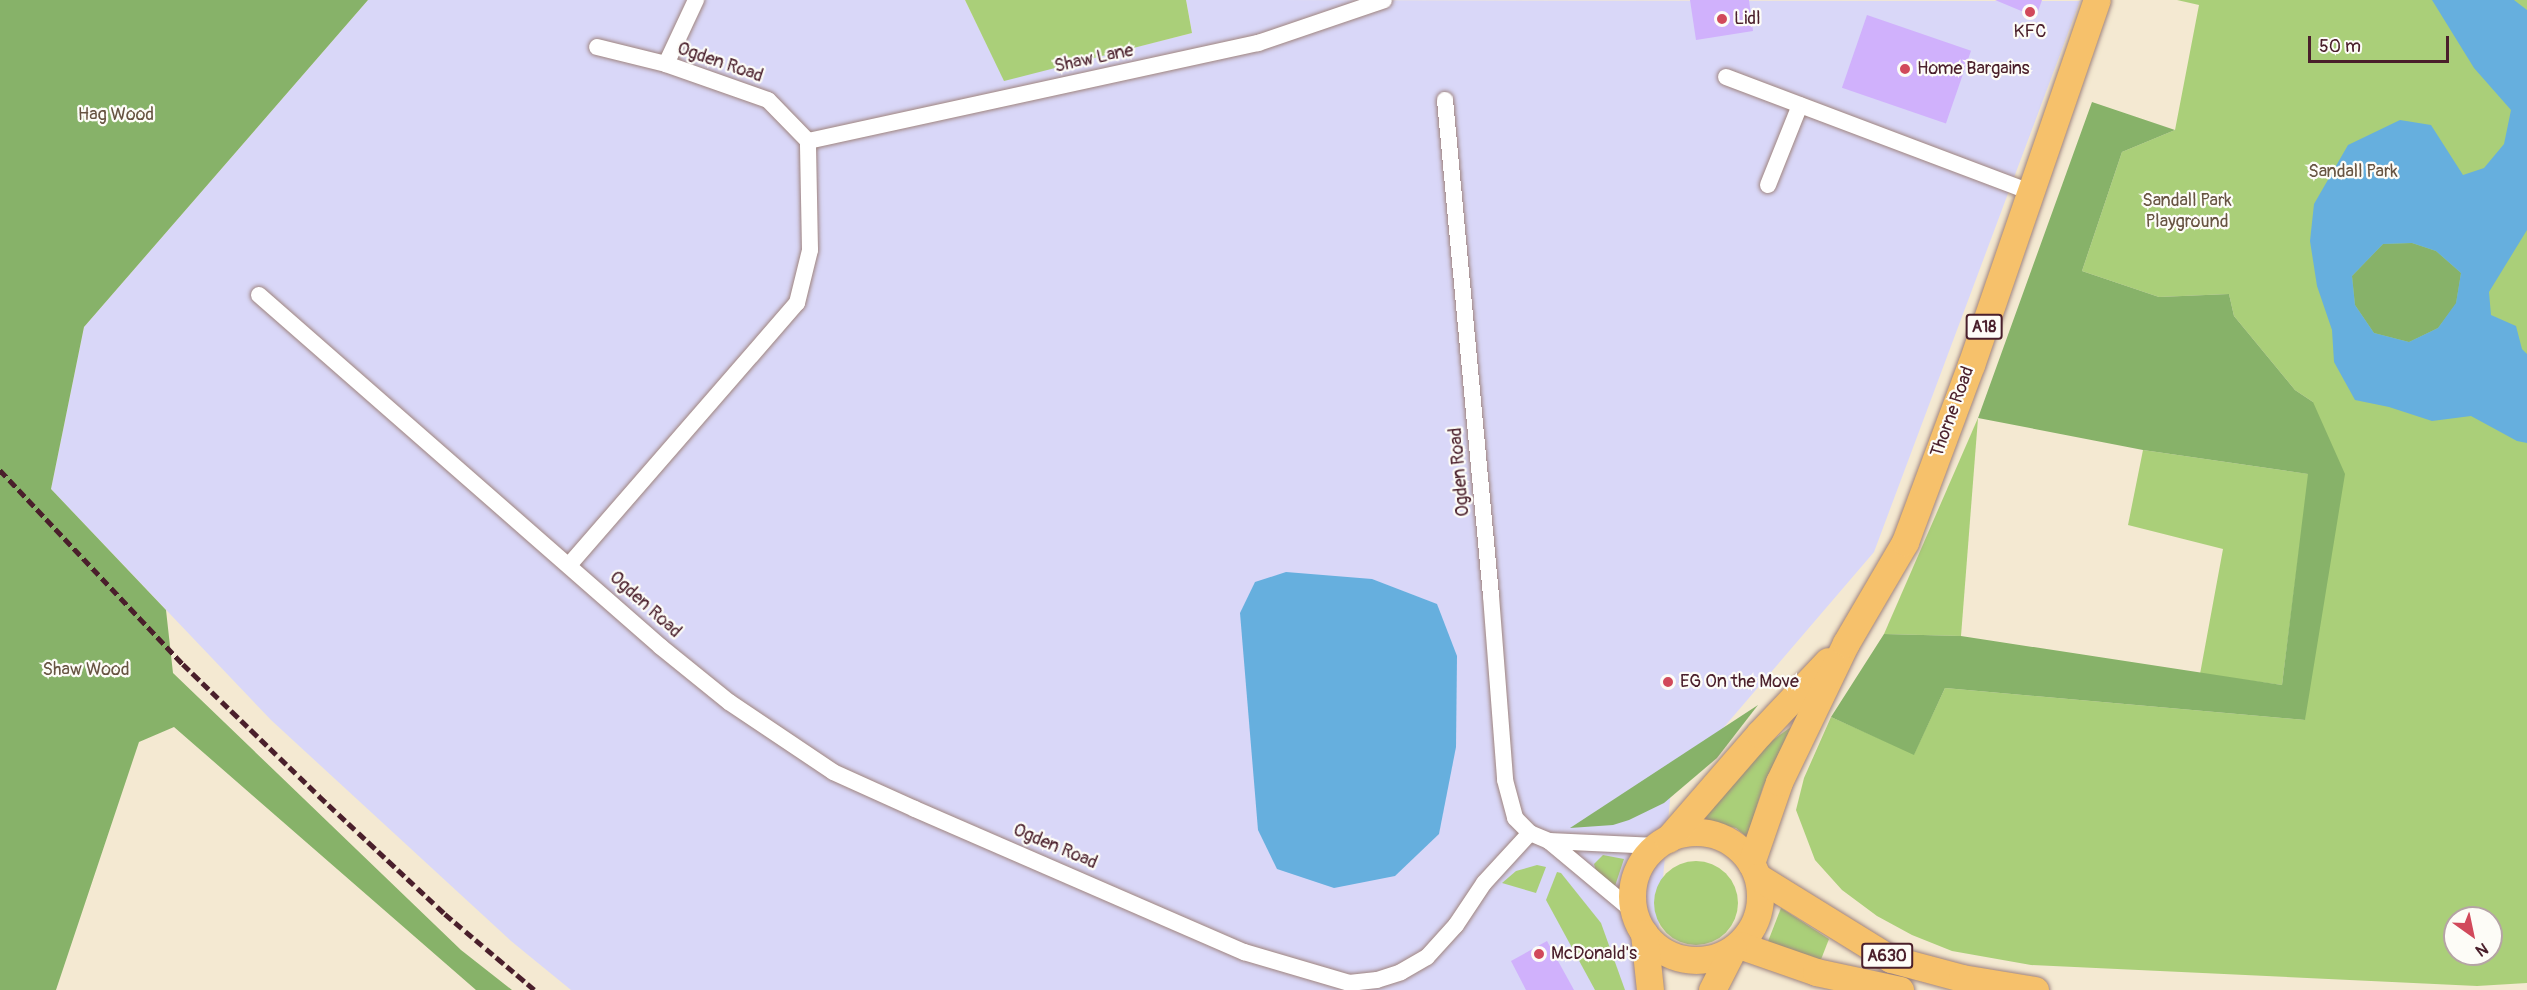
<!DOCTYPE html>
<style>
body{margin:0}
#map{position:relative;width:2527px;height:990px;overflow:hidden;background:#f4e9d2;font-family:Pangolin,sans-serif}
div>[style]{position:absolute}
.built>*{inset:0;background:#d9d7f8}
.green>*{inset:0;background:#aacf79}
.round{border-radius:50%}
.forest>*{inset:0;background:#87b269}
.water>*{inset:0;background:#66afde}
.building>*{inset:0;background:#d0b1fc;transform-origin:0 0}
.roads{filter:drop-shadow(0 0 2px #9f847e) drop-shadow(0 0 2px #9f847e)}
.minor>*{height:16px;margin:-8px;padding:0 8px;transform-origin:8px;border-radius:8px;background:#fff}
.trunk>*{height:27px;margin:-13.5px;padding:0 13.5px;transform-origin:13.5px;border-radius:13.5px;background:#f6c16b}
.trunk>.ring{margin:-13.5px;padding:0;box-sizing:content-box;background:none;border:27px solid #f6c16b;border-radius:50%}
.rail>*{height:4.5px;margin-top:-2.25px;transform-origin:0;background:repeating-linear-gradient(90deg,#4a1f2b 0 9px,transparent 0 13.5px)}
.dots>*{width:16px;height:16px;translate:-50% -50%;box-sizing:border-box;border:3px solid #fdfcf7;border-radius:50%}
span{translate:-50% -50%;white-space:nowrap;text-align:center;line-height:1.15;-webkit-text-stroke:4.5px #fdfcf7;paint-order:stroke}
.shield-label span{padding:2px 4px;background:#fdfcf7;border:2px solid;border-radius:4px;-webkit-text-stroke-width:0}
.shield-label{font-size:16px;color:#4a1f2b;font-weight:700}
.poi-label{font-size:18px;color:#4a1f2b}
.left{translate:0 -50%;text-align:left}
.street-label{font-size:18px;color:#4a1f2b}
.park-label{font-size:18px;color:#675442}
.north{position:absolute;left:2443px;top:906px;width:60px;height:60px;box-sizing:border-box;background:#fdfcf7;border:2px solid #b5a4a5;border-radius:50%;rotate:147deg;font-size:16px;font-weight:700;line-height:24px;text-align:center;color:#4a1f2b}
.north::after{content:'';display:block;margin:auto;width:21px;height:27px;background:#d1495b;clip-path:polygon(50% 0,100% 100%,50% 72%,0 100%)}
.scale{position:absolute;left:2308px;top:36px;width:141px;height:27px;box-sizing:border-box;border:3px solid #4a1f2b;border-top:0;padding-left:8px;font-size:18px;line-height:21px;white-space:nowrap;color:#4a1f2b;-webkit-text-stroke:4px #fdfcf7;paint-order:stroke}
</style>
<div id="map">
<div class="built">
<div style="clip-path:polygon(368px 0,965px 0,1004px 80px,1192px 33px,1186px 0,2080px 1px,1874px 552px,1671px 789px,1653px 990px,571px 990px,511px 941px,271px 720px,51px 489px,84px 327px)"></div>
</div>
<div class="green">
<div style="clip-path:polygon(965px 0,1186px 0,1192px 33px,1004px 81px)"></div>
<div style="clip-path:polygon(evenodd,2177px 0,2527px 0,2527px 983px,2477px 986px,2031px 965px,1952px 951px,1912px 935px,1877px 916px,1842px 890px,1815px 860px,1796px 810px,1804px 778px,1831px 717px,1914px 754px,1945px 688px,2305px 720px,2313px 402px,2295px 390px,2234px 316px,2229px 294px,2159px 297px,2082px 271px,2122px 152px,2175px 130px,2199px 5px,2177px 0,2455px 918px,2491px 918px,2491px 954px,2455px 954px,2455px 918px)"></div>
<div style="clip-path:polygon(1978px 418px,1961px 636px,1884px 634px)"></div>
<div style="clip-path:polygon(2143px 450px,2309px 474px,2282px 685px,2200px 674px,2223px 549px,2128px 525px)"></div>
<div style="clip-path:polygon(1791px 727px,1763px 787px,1747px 837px,1736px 828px,1699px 820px,1748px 758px)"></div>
<div style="clip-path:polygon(1603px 855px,1624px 859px,1615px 886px,1597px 875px,1594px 864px)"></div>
<div class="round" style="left:1654px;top:861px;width:84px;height:84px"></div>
<div style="clip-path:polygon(1537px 865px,1546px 867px,1536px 893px,1502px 883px,1516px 871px)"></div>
<div style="clip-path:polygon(1557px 872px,1561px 873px,1601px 923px,1625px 990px,1595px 990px,1546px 900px)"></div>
<div style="clip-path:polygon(1781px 908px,1829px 939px,1820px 962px,1767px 944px)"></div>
</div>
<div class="forest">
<div style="clip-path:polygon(0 0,368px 0,84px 327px,51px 489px,166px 610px,173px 673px,461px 950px,512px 990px,476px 990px,174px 727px,139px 742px,56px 990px,0 990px)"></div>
<div style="clip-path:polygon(2092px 102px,2175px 130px,2122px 152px,2082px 271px,2159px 297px,2229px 294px,2234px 316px,2295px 390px,2313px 402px,2345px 474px,2305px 720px,1945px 688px,1914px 755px,1831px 717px,1884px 634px,1961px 636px,2282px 685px,2308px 474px,2143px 450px,1978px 418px)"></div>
<div style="clip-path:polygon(2412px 243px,2436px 251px,2461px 273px,2456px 304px,2438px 328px,2409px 342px,2374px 333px,2355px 305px,2352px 276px,2383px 244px)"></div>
<div style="clip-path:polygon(1758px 705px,1717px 758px,1664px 803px,1629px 820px,1613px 825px,1570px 828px)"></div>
</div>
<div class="water">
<div style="clip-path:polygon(evenodd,2432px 0,2514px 0,2527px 10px,2527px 230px,2489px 292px,2491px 315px,2516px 326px,2522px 349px,2527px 354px,2527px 443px,2517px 441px,2471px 416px,2432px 421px,2389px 407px,2355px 400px,2334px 362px,2332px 330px,2317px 286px,2310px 241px,2314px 204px,2348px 145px,2400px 120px,2431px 125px,2463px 175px,2484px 168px,2504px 144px,2511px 110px,2474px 68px,2432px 0,2412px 243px,2436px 251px,2461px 273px,2456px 303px,2438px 328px,2409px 342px,2374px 333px,2355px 305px,2352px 276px,2383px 244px,2412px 243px)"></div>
<div style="clip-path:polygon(1286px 572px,1372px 579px,1437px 604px,1457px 656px,1456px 747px,1439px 834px,1395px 876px,1334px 888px,1277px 869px,1258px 830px,1240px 613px,1255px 582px)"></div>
</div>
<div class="building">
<div style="clip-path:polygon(1690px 0,1749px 0,1753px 31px,1696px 40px)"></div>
<div style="clip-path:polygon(1995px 0,2042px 0,2036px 17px)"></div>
<div style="left:1867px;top:15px;width:110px;height:77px;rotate:19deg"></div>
<div style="clip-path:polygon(1547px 941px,1574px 990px,1526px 990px,1511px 961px)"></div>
</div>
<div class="roads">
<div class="minor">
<div style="left:666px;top:64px;width:71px;rotate:-64.9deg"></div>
<div style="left:1726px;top:77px;width:325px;rotate:20.7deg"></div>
<div style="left:1445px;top:100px;width:498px;rotate:84.7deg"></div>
<div style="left:1491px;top:596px;width:185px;rotate:85.6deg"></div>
<div style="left:1505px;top:780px;width:39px;rotate:75deg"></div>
<div style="left:1515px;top:818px;width:21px;rotate:45deg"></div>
<div style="left:808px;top:141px;width:461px;rotate:-12.3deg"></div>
<div style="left:1258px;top:43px;width:133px;rotate:-18.8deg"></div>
<div style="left:1768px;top:185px;width:86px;rotate:-68.2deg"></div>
<div style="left:259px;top:295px;width:534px;rotate:41.21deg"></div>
<div style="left:661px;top:647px;width:87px;rotate:39deg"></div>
<div style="left:729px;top:702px;width:125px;rotate:33.9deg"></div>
<div style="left:833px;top:772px;width:90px;rotate:24.3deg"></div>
<div style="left:915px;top:809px;width:359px;rotate:23.5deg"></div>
<div style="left:1244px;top:952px;width:109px;rotate:16.4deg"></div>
<div style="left:1349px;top:983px;width:28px;rotate:-6deg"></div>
<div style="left:1377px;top:980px;width:25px;rotate:-18deg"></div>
<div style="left:1401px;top:972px;width:30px;rotate:-30deg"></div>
<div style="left:1427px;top:957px;width:43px;rotate:-47.8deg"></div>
<div style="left:1456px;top:925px;width:50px;rotate:-56.3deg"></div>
<div style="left:1484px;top:883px;width:68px;rotate:-47.4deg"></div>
<div style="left:1530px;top:833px;width:21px;rotate:23deg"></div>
<div style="left:1549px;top:841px;width:111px;rotate:39.9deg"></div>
<div style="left:570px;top:564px;width:346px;rotate:-49deg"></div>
<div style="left:797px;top:303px;width:55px;rotate:-76.2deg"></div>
<div style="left:810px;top:250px;width:109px;rotate:-91.1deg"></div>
<div style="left:808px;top:141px;width:57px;rotate:-134.3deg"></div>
<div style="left:768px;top:100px;width:108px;rotate:-160.6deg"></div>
<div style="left:666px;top:64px;width:71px;rotate:-166.2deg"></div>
<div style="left:1549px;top:841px;width:108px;rotate:2.7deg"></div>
</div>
<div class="trunk">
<div class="ring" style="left:1632px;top:832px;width:101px;height:101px"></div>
<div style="left:1668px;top:839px;width:139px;rotate:-49.1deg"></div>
<div style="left:1759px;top:734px;width:100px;rotate:-46.6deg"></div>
<div style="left:1751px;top:863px;width:86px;rotate:-70.9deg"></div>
<div style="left:1779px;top:782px;width:154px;rotate:-64.3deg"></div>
<div style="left:1846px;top:643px;width:117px;rotate:-59.7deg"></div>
<div style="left:1905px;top:542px;width:189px;rotate:-69.6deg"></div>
<div style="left:1971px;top:365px;width:386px;rotate:-71deg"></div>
<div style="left:1758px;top:877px;width:156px;rotate:31.7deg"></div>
<div style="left:1891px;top:959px;width:73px;rotate:15deg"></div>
<div style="left:1962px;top:978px;width:74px;rotate:9.3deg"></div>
<div style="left:1644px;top:933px;width:57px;rotate:84deg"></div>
<div style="left:1739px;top:945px;width:82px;rotate:19.3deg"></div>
<div style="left:1816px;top:972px;width:86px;rotate:12.1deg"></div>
<div style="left:1712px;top:990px;width:46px;rotate:-62.9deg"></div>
</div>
</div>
<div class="rail">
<div style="left:0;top:470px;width:267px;rotate:46.7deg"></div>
<div style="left:183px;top:664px;width:190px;rotate:44.1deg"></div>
<div style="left:319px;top:796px;width:173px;rotate:43.1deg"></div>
<div style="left:445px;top:914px;width:118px;rotate:40.2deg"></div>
</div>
<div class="dots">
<div style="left:2030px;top:12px;background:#d1495b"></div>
<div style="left:1722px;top:19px;background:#d1495b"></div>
<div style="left:1905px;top:69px;background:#d1495b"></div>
<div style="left:1668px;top:682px;background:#d1495b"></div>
<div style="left:1539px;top:954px;background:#d1495b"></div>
</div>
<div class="shield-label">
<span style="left:1984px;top:327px">A18</span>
<span style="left:1887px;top:956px">A630</span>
</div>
<div class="poi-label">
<span class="left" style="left:1734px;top:19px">Lidl</span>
<span style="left:2030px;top:32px">KFC</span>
<span class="left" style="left:1917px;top:69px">Home Bargains</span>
<span class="left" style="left:1680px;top:682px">EG On the Move</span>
<span class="left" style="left:1551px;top:954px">McDonald's</span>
</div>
<div class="street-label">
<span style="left:1094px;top:59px;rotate:-12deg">Shaw Lane</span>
<span style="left:720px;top:63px;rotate:19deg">Ogden Road</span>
<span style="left:1953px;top:412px;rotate:-70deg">Thorne Road</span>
<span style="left:1460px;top:472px;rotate:-95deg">Ogden Road</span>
<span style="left:645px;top:605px;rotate:42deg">Ogden Road</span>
<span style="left:1055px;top:847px;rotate:23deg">Ogden Road</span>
</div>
<div class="park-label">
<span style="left:116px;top:115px">Hag Wood</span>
<span style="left:2353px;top:172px">Sandall Park</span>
<span style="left:2187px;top:212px">Sandall Park<br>Playground</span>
<span style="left:86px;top:670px">Shaw Wood</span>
</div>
<div class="north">N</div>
<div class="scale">50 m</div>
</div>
